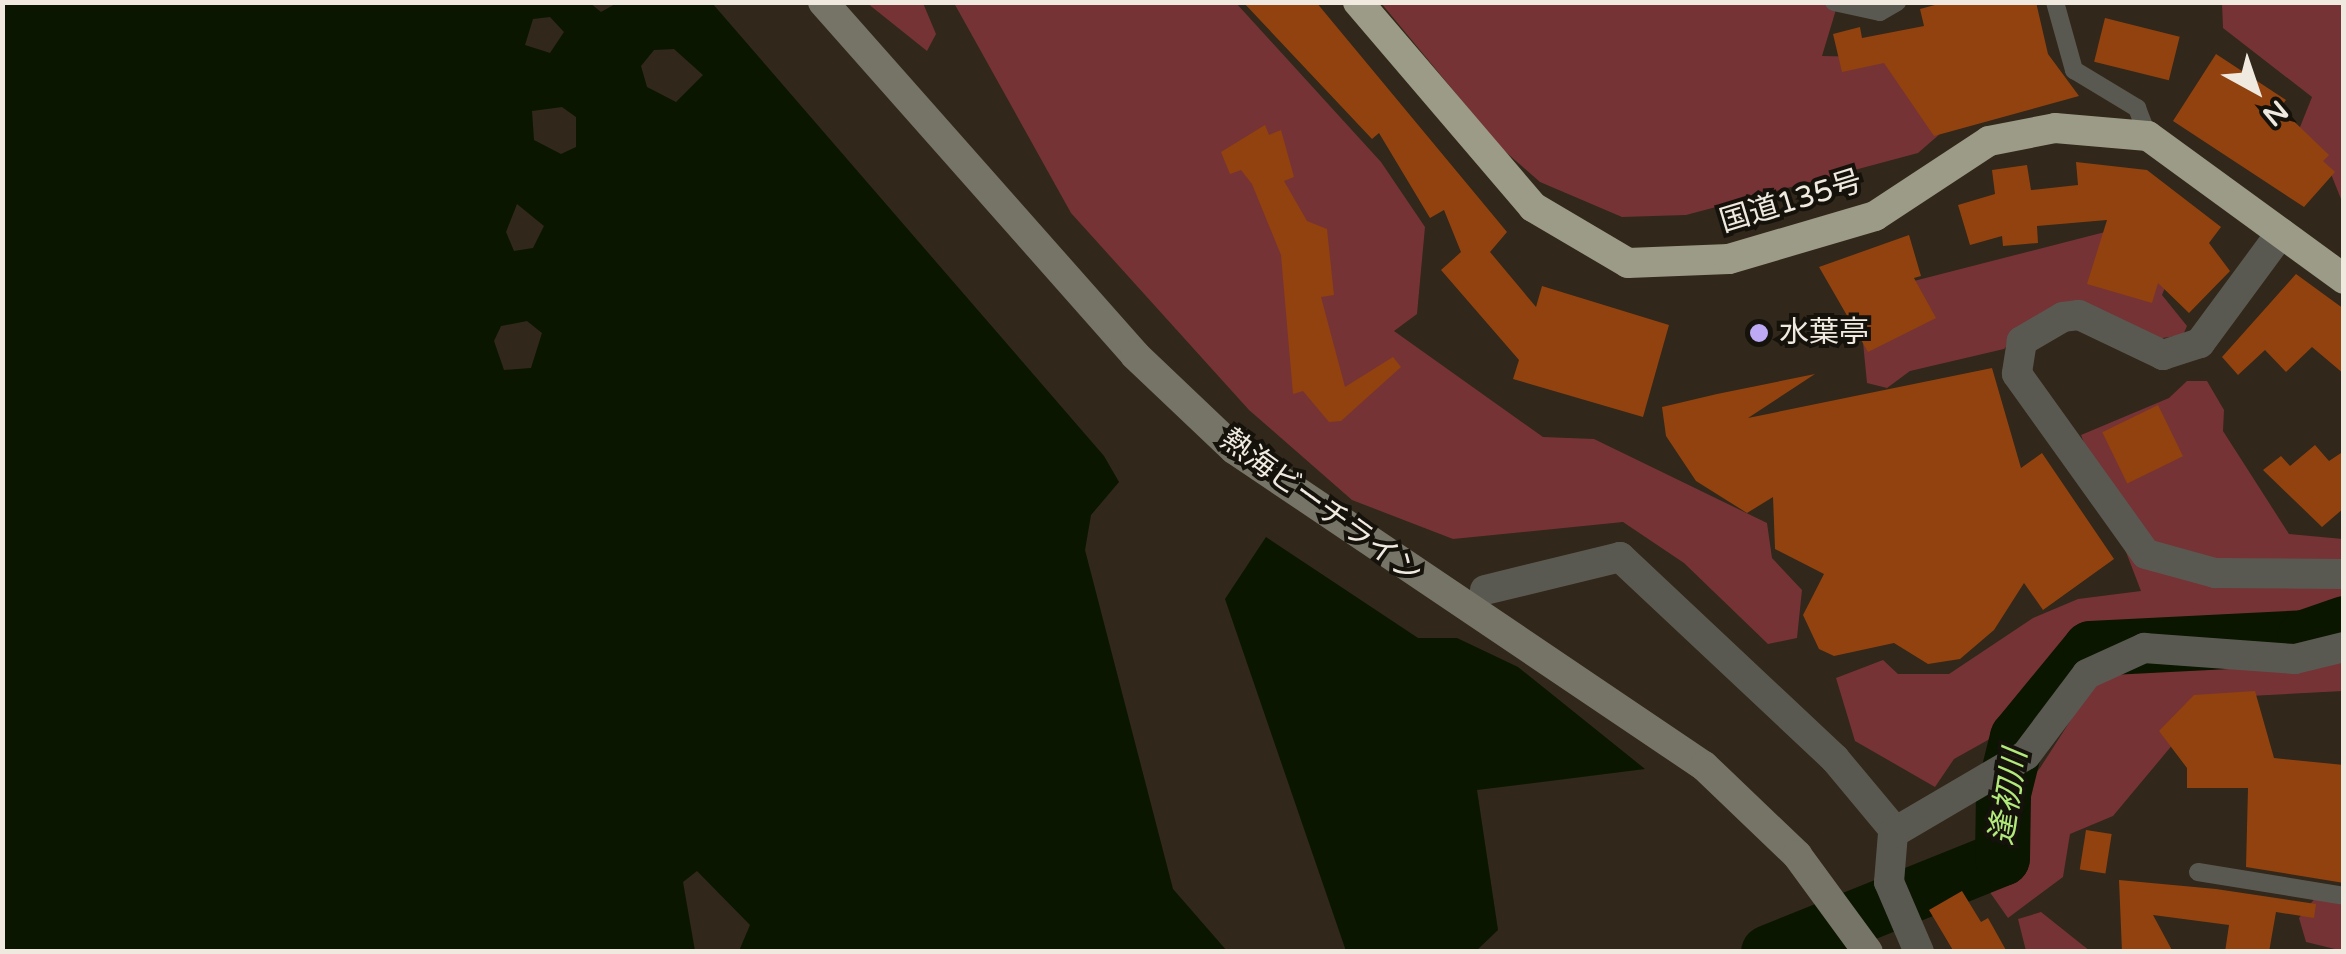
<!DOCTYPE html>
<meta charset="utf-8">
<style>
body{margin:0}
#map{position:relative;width:2346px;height:954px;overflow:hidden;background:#31271a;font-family:"Varela Round","Noto Sans JP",sans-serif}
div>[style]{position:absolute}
.green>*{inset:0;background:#753335}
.water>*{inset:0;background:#0a1600}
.river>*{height:55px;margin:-27.5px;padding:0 27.5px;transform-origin:27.5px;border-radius:27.5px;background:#0a1600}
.building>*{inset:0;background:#92420e;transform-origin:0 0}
.lane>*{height:18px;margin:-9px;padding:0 9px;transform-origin:9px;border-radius:9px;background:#5a5951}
.street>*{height:30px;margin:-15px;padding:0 15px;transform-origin:15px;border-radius:15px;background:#5a5951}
.secondary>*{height:30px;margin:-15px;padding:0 15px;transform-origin:15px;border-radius:15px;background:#757467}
.highway>*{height:30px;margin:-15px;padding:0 15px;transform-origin:15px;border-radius:15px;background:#9c9b87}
.dots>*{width:28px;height:28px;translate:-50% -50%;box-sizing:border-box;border:5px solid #15110b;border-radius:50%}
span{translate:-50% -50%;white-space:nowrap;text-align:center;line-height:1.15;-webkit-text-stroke:8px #15110b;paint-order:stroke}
.street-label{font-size:30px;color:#efe9e0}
.poi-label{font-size:30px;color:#efe9e0}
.left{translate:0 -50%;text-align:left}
.water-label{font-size:32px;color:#b1e97a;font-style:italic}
.frame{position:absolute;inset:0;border:5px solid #efe9e0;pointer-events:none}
.north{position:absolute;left:2206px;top:40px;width:100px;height:100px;-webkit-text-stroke:8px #15110b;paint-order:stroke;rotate:140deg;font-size:28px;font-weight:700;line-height:40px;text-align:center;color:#efe9e0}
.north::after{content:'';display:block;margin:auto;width:35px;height:45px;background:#efe9e0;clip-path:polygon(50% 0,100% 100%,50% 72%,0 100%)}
</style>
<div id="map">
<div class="green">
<div style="clip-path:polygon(867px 3px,923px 3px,936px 34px,927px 51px)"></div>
<div style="clip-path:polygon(954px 3px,1236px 3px,1381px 162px,1425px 227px,1417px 314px,1394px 331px,1543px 437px,1594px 439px,1767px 523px,1772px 558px,1802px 590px,1797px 638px,1768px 644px,1684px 563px,1623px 522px,1453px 539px,1352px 500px,1249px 410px,1071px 213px)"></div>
<div style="clip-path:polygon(1381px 3px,1838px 3px,1822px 56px,1915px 58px,1941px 133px,1918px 153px,1686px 215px,1622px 217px,1540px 182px,1501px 148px)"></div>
<div style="clip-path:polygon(2222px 3px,2343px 3px,2343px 204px,2331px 174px,2296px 137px,2312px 97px,2223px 28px)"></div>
<div style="clip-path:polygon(2140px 223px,2175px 263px,2162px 295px,2187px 326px,2183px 335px,2156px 339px,2084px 306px,2025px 327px,2004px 349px,1910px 371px,1887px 388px,1867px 383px,1860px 312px,1910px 282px)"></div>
<div style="clip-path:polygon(2187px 381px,2207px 381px,2224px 410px,2223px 431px,2289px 534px,2343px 539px,2343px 691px,2249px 696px,2174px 743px,2113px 816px,2070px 834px,2063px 877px,2008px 918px,1982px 881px,1987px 829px,2040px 768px,2128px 631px,2045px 708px,1954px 759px,1935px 787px,1855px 741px,1836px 678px,1883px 660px,1898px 674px,1949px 674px,2033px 618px,2078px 599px,2141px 591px,2081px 435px,2169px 398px)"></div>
<div style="clip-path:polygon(2316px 897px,2343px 905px,2343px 951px,2306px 942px,2299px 918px)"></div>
<div style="clip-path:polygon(2041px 912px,2090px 951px,2026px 951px,2018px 919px)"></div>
</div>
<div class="water">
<div style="clip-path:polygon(evenodd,590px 3px,601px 12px,617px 3px,712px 3px,1104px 456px,1119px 482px,1091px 515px,1085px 550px,1173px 889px,1227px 951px,739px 951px,750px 925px,697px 871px,683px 882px,695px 951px,3px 951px,3px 3px,590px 3px,550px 17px,564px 32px,550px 53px,525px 45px,533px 19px,550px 17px,590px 3px,674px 49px,703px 75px,676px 102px,647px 87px,641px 66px,654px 50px,674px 49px,590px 3px,562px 107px,576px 117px,576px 147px,561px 154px,534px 140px,532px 111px,562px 107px,590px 3px,517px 204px,544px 226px,533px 248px,514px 251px,506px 232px,517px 204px,590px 3px,527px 321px,542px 333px,531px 368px,504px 370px,494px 341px,501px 326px,527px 321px)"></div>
<div style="clip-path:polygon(1266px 537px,1418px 638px,1457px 638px,1518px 667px,1645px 769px,1477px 790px,1498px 930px,1476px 951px,1346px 951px,1225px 599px)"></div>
</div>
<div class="river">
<div style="left:1768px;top:952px;width:252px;rotate:-21.9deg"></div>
<div style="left:2002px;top:858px;width:65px;rotate:-89.1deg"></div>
<div style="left:2003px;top:793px;width:58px;rotate:-76deg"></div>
<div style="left:2017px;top:737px;width:115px;rotate:-50.6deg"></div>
<div style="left:2090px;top:648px;width:214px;rotate:-2.9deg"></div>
<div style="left:2304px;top:637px;width:42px;rotate:-19.3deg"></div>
</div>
<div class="building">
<div style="clip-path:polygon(1243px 2px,1316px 2px,1507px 232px,1490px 252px,1536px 307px,1542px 286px,1669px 325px,1643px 417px,1513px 379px,1519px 360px,1441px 270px,1461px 252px,1444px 210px,1430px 218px,1379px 133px,1372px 139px)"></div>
<div style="clip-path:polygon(1946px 2px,2036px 2px,2048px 54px,2079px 96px,1934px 136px,1884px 63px,1842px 72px,1833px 34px,1860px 27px,1862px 38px,1924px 26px,1920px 9px)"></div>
<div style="left:2105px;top:18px;width:77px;height:45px;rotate:14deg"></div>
<div style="clip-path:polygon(2216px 54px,2286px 100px,2280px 108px,2329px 155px,2323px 161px,2335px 172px,2304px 207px,2173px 121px)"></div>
<div style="clip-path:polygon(1265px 125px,1269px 135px,1281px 130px,1294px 177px,1284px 181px,1307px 221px,1327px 229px,1334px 295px,1321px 297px,1345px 387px,1393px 357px,1401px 367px,1341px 421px,1329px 422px,1303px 391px,1293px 394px,1281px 255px,1252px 184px,1241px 170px,1230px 174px,1221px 152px)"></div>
<div style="clip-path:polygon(2076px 162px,2147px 170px,2221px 227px,2209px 243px,2230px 271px,2189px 313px,2158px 283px,2152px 303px,2087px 284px,2107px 220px,2037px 226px,2038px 243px,2003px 246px,2002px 236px,1970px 245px,1958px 205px,1995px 194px,1992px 170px,2027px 165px,2031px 190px,2078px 185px)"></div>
<div style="clip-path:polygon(1909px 235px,1921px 276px,1914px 278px,1936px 318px,1868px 352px,1819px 267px)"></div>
<div style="clip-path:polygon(2296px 274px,2344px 309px,2344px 374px,2312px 347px,2286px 372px,2265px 350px,2238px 375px,2222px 357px)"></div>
<div style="clip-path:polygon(1992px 368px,2021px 468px,2042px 453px,2114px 559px,2043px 610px,2024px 583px,1994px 630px,1960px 659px,1928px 664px,1894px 643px,1834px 656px,1819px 649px,1803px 615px,1824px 574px,1775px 549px,1773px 497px,1747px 513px,1696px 481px,1666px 436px,1662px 407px,1717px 394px,1815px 374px,1748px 418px)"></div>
<div style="left:2158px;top:405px;width:57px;height:62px;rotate:64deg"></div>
<div style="clip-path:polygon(2315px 445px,2329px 461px,2344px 451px,2344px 508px,2322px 527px,2263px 470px,2281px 456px,2290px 466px)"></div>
<div style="clip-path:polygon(2255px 691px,2274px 758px,2344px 765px,2344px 883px,2246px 867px,2248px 788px,2187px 788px,2187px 768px,2159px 731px,2194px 695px)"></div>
<div style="left:2086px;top:830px;width:26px;height:40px;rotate:9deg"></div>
<div style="clip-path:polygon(2119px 880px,2216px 889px,2316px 904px,2314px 918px,2276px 912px,2269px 952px,2225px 952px,2229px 925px,2153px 915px,2173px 952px,2122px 952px)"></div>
<div style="clip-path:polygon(1962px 891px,1981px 922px,1988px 918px,2007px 952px,1954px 952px,1929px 910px)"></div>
</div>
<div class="lane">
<div style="left:1834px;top:2px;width:47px;rotate:12.3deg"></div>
<div style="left:1880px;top:12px;width:20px;rotate:-30deg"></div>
<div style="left:2055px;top:2px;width:71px;rotate:74.4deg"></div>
<div style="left:2074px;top:70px;width:74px;rotate:31.1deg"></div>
<div style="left:2137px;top:108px;width:30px;rotate:69deg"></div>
<div style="left:2198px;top:872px;width:148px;rotate:9.3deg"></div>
</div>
<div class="street">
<div style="left:2281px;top:233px;width:137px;rotate:126.4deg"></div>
<div style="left:2200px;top:343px;width:39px;rotate:162deg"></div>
<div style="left:2163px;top:355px;width:93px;rotate:-154.5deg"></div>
<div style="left:2079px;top:315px;width:16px;rotate:173deg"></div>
<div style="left:2063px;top:317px;width:48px;rotate:149.7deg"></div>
<div style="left:2022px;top:341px;width:33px;rotate:99deg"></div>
<div style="left:2017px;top:374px;width:221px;rotate:54.4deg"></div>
<div style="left:2146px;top:554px;width:72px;rotate:15.4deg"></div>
<div style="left:2215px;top:573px;width:129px;rotate:0.4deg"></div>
<div style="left:1485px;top:590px;width:139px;rotate:-13.7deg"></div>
<div style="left:1620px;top:557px;width:295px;rotate:43.2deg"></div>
<div style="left:1835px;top:759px;width:94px;rotate:50.2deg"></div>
<div style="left:1919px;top:952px;width:76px;rotate:-113.2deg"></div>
<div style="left:1889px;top:882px;width:49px;rotate:-85.3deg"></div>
<div style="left:1893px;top:833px;width:154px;rotate:-30.4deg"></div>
<div style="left:2026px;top:755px;width:101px;rotate:-53deg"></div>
<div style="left:2087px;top:674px;width:63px;rotate:-24.5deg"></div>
<div style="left:2144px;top:648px;width:151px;rotate:4.2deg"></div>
<div style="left:2295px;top:659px;width:50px;rotate:-13.8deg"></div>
</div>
<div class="secondary">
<div style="left:823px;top:2px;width:471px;rotate:48.5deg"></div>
<div style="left:1135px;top:355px;width:137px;rotate:43.5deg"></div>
<div style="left:1234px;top:449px;width:567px;rotate:34deg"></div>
<div style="left:1704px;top:766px;width:129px;rotate:43.7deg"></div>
<div style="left:1797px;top:855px;width:120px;rotate:53.8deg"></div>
</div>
<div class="highway">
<div style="left:1358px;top:2px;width:270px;rotate:49.5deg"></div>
<div style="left:1533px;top:207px;width:110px;rotate:30.5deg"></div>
<div style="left:1628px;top:263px;width:101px;rotate:-2.3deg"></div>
<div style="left:1729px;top:259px;width:152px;rotate:-16.4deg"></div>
<div style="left:1875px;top:216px;width:136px;rotate:-33.3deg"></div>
<div style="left:1989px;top:141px;width:67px;rotate:-11.1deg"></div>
<div style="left:2055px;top:128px;width:93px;rotate:4.9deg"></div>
<div style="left:2148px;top:136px;width:243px;rotate:36.1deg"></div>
</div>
<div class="dots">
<div style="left:1759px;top:333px;background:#bea9f4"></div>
</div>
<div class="street-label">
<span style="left:1791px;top:202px;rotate:-17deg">国道135号</span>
<span style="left:1321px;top:507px;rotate:36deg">熱海ビーチライン</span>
</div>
<div class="poi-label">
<span class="left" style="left:1779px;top:333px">水葉亭</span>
</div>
<div class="water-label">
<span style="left:2009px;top:797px;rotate:-81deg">逢初川</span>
</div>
<div class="frame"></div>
<div class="north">N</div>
</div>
